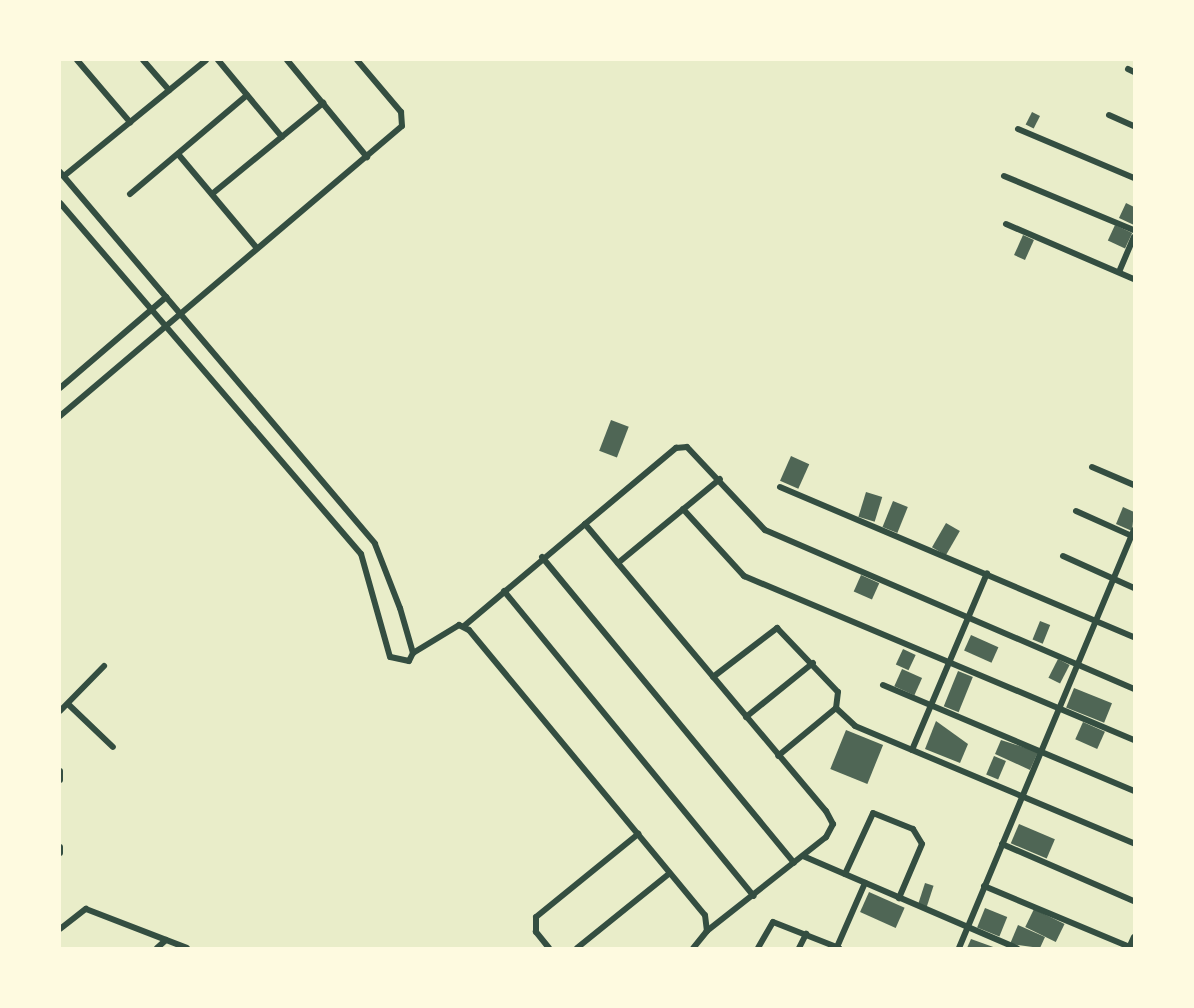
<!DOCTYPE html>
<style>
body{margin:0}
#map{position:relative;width:1194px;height:1008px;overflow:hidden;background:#e9edc9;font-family:Poppins,sans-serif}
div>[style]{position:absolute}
.building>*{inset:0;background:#4f6655;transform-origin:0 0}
.minor>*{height:6px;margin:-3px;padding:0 3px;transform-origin:3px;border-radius:3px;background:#344e41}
span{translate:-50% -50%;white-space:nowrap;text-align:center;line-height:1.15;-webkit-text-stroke:7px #fefae0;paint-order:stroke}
.frame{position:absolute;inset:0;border:61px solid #fefae0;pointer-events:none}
</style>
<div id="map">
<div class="building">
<div style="left:1032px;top:112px;width:9px;height:14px;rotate:27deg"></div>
<div style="clip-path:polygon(1126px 203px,1134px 207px,1134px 225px,1119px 218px)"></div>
<div style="left:1115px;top:225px;width:19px;height:17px;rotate:25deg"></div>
<div style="left:1023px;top:235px;width:12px;height:22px;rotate:24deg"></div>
<div style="left:611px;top:420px;width:19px;height:33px;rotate:21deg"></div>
<div style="left:791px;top:456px;width:20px;height:27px;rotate:24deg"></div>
<div style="left:866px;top:492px;width:17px;height:26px;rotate:17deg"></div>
<div style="left:893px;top:501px;width:16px;height:28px;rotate:22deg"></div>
<div style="clip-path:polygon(1123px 507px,1134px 512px,1132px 531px,1116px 524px)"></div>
<div style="left:946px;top:523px;width:16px;height:28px;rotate:30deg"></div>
<div style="left:861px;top:575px;width:20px;height:18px;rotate:24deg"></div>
<div style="left:1040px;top:621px;width:11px;height:20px;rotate:22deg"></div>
<div style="left:971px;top:635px;width:30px;height:17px;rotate:24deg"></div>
<div style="left:903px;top:649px;width:14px;height:17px;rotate:25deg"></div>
<div style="left:1058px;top:659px;width:13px;height:21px;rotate:27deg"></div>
<div style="left:902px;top:669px;width:22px;height:19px;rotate:24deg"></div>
<div style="left:958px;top:671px;width:16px;height:38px;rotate:22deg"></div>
<div style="left:1074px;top:688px;width:41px;height:21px;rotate:22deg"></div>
<div style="clip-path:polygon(936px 721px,968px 744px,960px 763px,925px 749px)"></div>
<div style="left:1083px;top:722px;width:24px;height:19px;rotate:24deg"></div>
<div style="left:846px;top:730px;width:40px;height:42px;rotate:22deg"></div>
<div style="clip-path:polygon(1001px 740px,1038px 752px,1030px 770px,995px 754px)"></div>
<div style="left:994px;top:756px;width:13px;height:20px;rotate:23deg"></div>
<div style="left:1019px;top:824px;width:39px;height:21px;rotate:23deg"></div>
<div style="left:925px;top:883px;width:9px;height:22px;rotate:18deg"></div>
<div style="left:869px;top:892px;width:39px;height:22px;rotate:24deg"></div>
<div style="left:985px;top:908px;width:24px;height:21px;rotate:22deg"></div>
<div style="left:1034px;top:909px;width:34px;height:20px;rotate:26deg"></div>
<div style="clip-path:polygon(1018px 925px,1045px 937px,1040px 948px,1010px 944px)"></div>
<div style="clip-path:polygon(971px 939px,996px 948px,967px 948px)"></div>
</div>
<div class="minor">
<div style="left:77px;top:60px;width:82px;rotate:49.5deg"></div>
<div style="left:143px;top:60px;width:40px;rotate:49deg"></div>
<div style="left:218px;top:60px;width:100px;rotate:50.3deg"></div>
<div style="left:287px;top:60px;width:126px;rotate:50.5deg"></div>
<div style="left:1128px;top:69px;width:7px;rotate:27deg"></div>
<div style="left:1109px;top:115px;width:27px;rotate:24deg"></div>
<div style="left:1018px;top:129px;width:126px;rotate:22.9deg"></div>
<div style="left:178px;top:154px;width:123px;rotate:50deg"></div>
<div style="left:60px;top:172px;width:487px;rotate:49.7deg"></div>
<div style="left:375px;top:544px;width:69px;rotate:68.7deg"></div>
<div style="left:400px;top:608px;width:47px;rotate:73.9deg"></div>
<div style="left:413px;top:653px;width:9px;rotate:117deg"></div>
<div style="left:409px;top:661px;width:19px;rotate:-168deg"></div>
<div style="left:390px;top:657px;width:107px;rotate:-105.7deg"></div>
<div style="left:361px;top:554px;width:462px;rotate:-130.6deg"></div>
<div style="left:64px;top:176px;width:183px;rotate:-39.2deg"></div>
<div style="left:1004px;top:176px;width:141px;rotate:22.6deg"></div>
<div style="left:130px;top:194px;width:153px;rotate:-40.2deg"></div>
<div style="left:212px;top:194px;width:144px;rotate:-39.3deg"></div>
<div style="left:1006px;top:224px;width:139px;rotate:23.3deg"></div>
<div style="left:1119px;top:272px;width:38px;rotate:-67deg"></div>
<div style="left:60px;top:388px;width:140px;rotate:-40.6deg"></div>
<div style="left:60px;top:416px;width:448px;rotate:-40.3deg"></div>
<div style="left:402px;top:126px;width:14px;rotate:-94deg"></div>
<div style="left:401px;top:112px;width:68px;rotate:-130.2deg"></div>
<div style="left:1092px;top:467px;width:46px;rotate:23.2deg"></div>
<div style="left:780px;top:487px;width:384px;rotate:23deg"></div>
<div style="left:683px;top:509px;width:91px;rotate:47.7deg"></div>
<div style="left:744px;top:576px;width:423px;rotate:22.8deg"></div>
<div style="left:1076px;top:511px;width:64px;rotate:24.1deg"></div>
<div style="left:585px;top:524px;width:119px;rotate:-39.9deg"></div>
<div style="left:676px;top:448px;width:11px;rotate:-5deg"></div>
<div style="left:687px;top:447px;width:114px;rotate:46.8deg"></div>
<div style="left:765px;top:530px;width:402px;rotate:23.3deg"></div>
<div style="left:1063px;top:556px;width:78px;rotate:24.3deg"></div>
<div style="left:542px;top:557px;width:396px;rotate:50.5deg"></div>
<div style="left:618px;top:563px;width:132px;rotate:-39.5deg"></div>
<div style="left:504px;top:591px;width:394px;rotate:50.7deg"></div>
<div style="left:464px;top:626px;width:158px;rotate:-40.1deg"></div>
<div style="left:585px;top:524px;width:375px;rotate:50deg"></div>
<div style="left:826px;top:811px;width:15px;rotate:62deg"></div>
<div style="left:833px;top:824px;width:15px;rotate:118deg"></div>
<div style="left:826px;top:837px;width:152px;rotate:141.7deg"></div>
<div style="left:413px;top:653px;width:54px;rotate:-31.3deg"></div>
<div style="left:459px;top:625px;width:11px;rotate:27deg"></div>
<div style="left:469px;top:630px;width:370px;rotate:50.4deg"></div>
<div style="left:705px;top:915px;width:16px;rotate:83deg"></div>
<div style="left:707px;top:931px;width:22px;rotate:129deg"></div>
<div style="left:713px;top:677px;width:81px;rotate:-37.4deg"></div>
<div style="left:777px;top:628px;width:88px;rotate:46.4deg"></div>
<div style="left:838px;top:692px;width:16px;rotate:97deg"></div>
<div style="left:836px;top:708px;width:75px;rotate:140.4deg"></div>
<div style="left:883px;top:685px;width:272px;rotate:22.9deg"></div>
<div style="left:68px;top:704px;width:62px;rotate:43.7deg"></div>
<div style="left:836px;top:708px;width:26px;rotate:43deg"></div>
<div style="left:855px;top:726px;width:303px;rotate:22.8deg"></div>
<div style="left:60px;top:711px;width:63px;rotate:-45.6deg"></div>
<div style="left:746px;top:717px;width:86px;rotate:-38.9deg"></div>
<div style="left:912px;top:750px;width:192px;rotate:-67deg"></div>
<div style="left:60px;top:771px;width:9px;rotate:90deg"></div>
<div style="left:1002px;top:844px;width:144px;rotate:23.4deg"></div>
<div style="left:60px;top:847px;width:6px;rotate:90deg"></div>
<div style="left:803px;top:856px;width:233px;rotate:23.3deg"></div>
<div style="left:845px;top:874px;width:67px;rotate:-65.3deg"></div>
<div style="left:873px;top:813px;width:43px;rotate:21.8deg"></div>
<div style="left:913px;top:829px;width:17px;rotate:59deg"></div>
<div style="left:922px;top:844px;width:59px;rotate:113.1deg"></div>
<div style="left:984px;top:886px;width:158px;rotate:22.7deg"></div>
<div style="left:60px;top:929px;width:33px;rotate:-38deg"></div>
<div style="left:86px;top:909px;width:108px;rotate:21.1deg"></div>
<div style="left:837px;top:947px;width:70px;rotate:-66.4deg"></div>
<div style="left:157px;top:948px;width:12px;rotate:-42deg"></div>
<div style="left:549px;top:948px;width:21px;rotate:-129deg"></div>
<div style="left:536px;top:932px;width:15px;rotate:-90deg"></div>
<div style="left:536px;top:917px;width:132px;rotate:-39.1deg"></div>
<div style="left:577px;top:948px;width:119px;rotate:-38.9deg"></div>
<div style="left:758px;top:948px;width:30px;rotate:-60deg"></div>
<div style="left:773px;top:922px;width:71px;rotate:21.5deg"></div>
<div style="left:799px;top:948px;width:16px;rotate:-63deg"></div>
<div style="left:959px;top:948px;width:453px;rotate:-67.3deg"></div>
<div style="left:1129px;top:948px;width:12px;rotate:-66deg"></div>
</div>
<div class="frame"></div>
</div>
